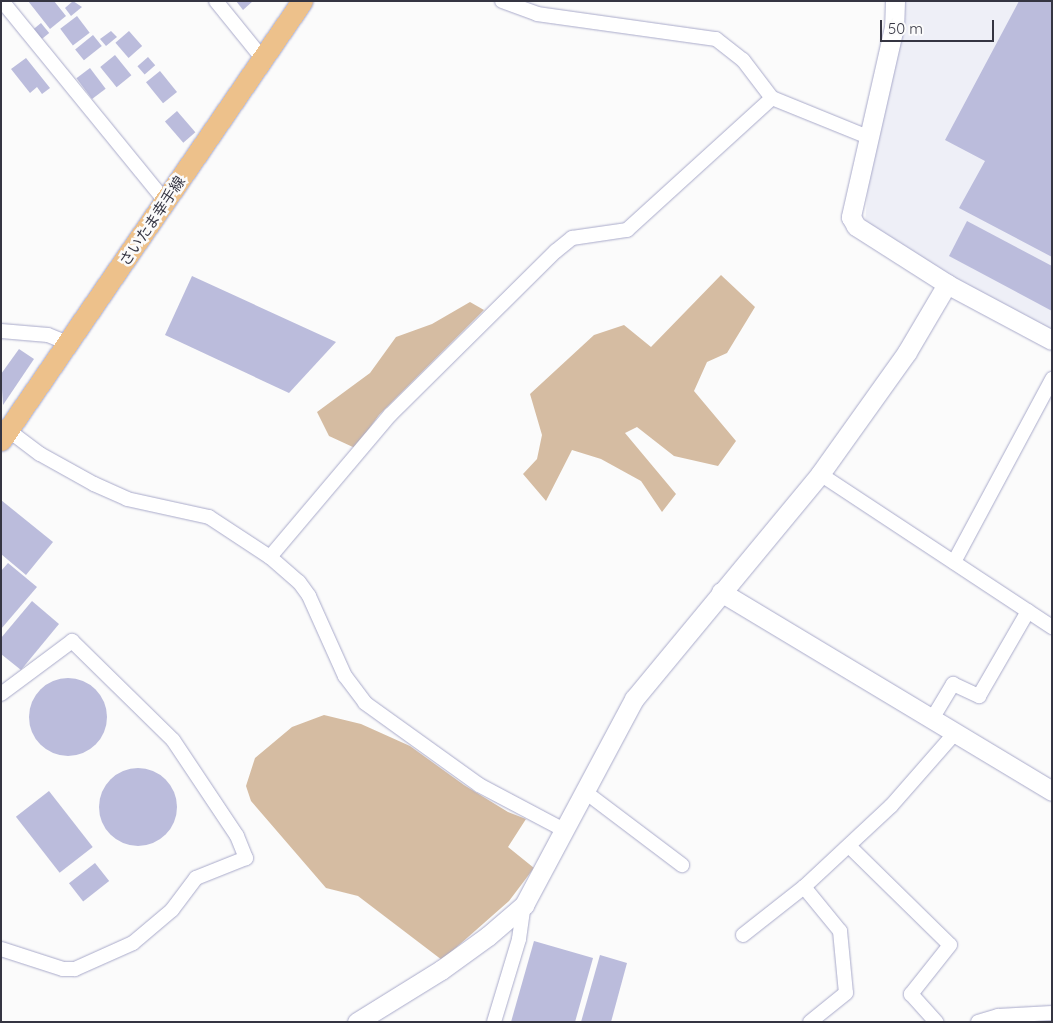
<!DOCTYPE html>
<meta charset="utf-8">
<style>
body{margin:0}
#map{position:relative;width:1053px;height:1023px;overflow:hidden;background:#fbfbfb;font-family:Quicksand,"Noto Sans JP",sans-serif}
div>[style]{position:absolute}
.built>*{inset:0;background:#eeeff7}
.forest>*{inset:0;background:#d5bca2}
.building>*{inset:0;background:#bbbcdc;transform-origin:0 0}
.round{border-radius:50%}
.roads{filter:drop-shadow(0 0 1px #a9aaca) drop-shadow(0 0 1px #a9aaca)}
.street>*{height:14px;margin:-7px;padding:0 7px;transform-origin:7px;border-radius:7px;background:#fff}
.secondary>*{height:19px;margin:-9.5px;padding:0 9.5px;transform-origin:9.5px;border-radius:9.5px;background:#fff}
.primary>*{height:21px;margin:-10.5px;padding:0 10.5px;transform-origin:10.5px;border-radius:10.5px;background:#edc18b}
span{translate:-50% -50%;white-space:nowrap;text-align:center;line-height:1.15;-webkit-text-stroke:5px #fbfbfb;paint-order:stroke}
.street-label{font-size:15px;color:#353542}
.frame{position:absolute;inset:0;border:2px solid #353542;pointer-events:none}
.scale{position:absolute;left:880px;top:20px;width:114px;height:22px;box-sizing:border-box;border:2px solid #353542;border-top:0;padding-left:6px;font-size:15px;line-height:18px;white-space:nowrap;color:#353542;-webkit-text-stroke:4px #fbfbfb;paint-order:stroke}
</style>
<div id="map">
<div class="built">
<div style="clip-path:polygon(905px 1px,1052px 1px,1052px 331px,970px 288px,865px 223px,868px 185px,905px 17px)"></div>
</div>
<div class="forest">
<div style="clip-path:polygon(721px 275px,755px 307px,727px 353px,707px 362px,694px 391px,736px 441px,718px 466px,674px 456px,637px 427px,625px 433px,676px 494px,662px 512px,641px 481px,601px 459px,572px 450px,546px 501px,523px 474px,537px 459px,542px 435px,530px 394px,594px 335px,624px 325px,651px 347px)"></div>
<div style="clip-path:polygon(470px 302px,484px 310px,379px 415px,355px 448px,329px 436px,317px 412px,370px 373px,396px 337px,432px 324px)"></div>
<div style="clip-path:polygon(324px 715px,361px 724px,410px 746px,464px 785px,508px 812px,526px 819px,508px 847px,534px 868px,509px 901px,442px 960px,358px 896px,326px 888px,251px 801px,246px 786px,255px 758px,292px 727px)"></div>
</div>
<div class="building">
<div style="clip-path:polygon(28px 1px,54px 1px,66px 16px,50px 29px)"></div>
<div style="clip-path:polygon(73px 1px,82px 7px,71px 16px,65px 8px)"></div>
<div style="clip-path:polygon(236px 1px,253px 1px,243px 10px)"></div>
<div style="clip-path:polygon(1019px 1px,1052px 1px,1052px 257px,959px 208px,985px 161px,945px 140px)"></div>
<div style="left:77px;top:16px;width:21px;height:21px;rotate:53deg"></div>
<div style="left:41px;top:23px;width:13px;height:11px;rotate:51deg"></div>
<div style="clip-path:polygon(111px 31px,117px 37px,106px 46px,100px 39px)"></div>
<div style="left:129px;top:31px;width:20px;height:18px;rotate:49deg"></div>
<div style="left:93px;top:35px;width:14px;height:23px;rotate:51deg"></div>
<div style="left:115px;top:55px;width:26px;height:19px;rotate:51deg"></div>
<div style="left:148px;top:57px;width:11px;height:14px;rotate:49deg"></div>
<div style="clip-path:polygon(26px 58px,50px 88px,42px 94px,37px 87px,30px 93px,11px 69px)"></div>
<div style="left:90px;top:68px;width:26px;height:17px;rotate:53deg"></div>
<div style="left:160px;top:71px;width:27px;height:18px;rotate:51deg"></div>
<div style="left:177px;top:111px;width:28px;height:16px;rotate:49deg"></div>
<div style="clip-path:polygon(967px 221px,1052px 266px,1052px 311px,949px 256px)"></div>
<div style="clip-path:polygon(192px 276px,336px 342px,289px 393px,165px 335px)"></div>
<div style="clip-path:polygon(19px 349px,34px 359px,3px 405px,1px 374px)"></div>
<div style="clip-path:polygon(1px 500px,53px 542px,26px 575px,1px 554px)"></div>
<div style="clip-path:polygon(8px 563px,37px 587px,1px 629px,1px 571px)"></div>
<div style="clip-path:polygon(32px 601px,59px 624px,21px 670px,1px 654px,1px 638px)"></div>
<div class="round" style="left:29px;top:678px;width:78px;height:78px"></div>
<div class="round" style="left:99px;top:768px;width:78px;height:78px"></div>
<div style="left:49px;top:791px;width:71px;height:42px;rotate:52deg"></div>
<div style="left:95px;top:863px;width:23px;height:33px;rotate:52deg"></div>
<div style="clip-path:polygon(534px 941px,593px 958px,575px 1022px,511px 1022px)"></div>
<div style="clip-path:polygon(600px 955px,627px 963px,611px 1022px,581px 1022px)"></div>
</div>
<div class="roads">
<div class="street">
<div style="left:2px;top:1px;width:258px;rotate:50.8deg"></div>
<div style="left:216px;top:1px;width:75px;rotate:51deg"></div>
<div style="left:502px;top:1px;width:37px;rotate:20deg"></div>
<div style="left:537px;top:14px;width:181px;rotate:8deg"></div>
<div style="left:716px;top:39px;width:34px;rotate:38deg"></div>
<div style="left:743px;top:60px;width:48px;rotate:52.7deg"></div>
<div style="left:772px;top:98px;width:104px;rotate:22.1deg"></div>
<div style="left:1px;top:331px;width:47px;rotate:4.9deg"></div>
<div style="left:48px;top:335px;width:22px;rotate:22deg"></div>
<div style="left:8px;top:430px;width:40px;rotate:37deg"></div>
<div style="left:40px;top:454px;width:62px;rotate:29.1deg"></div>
<div style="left:94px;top:484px;width:36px;rotate:24deg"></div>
<div style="left:127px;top:499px;width:84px;rotate:12.4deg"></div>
<div style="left:209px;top:517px;width:73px;rotate:33.3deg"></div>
<div style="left:270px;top:557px;width:38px;rotate:41deg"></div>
<div style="left:299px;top:582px;width:17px;rotate:54deg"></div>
<div style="left:309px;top:596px;width:88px;rotate:65.8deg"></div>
<div style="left:345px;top:676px;width:34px;rotate:53deg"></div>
<div style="left:365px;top:703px;width:140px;rotate:35.7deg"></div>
<div style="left:479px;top:785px;width:96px;rotate:27.9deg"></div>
<div style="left:820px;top:474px;width:278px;rotate:33.4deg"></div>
<div style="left:270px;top:557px;width:186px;rotate:-49.8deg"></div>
<div style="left:390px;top:415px;width:233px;rotate:-44.7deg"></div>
<div style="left:556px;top:251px;width:21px;rotate:-39deg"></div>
<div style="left:572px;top:238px;width:56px;rotate:-8.3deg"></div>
<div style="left:627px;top:230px;width:196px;rotate:-42.3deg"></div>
<div style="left:954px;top:562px;width:208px;rotate:-61.8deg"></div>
<div style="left:1px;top:694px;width:89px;rotate:-36.7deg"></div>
<div style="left:72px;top:641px;width:141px;rotate:44.4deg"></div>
<div style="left:173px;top:740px;width:115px;rotate:56.3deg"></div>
<div style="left:237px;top:836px;width:24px;rotate:68deg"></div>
<div style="left:246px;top:858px;width:54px;rotate:158.2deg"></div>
<div style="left:196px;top:878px;width:40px;rotate:127deg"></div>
<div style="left:172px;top:910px;width:51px;rotate:139.8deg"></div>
<div style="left:133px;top:943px;width:64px;rotate:155.9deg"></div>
<div style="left:75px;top:969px;width:12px;rotate:180deg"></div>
<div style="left:63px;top:969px;width:65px;rotate:-162.1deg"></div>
<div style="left:932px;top:719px;width:41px;rotate:-59deg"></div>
<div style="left:953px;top:684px;width:29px;rotate:25deg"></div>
<div style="left:979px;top:696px;width:98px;rotate:-60deg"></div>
<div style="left:584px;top:791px;width:123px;rotate:37.1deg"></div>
<div style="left:849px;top:846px;width:141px;rotate:44.4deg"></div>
<div style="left:950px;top:945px;width:63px;rotate:128.5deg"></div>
<div style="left:911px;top:994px;width:38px;rotate:48deg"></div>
<div style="left:804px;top:887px;width:57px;rotate:50.7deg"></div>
<div style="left:840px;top:931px;width:62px;rotate:84.5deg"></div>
<div style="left:846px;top:993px;width:46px;rotate:141.1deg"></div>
<div style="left:743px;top:935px;width:78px;rotate:-38.2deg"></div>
<div style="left:804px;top:887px;width:119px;rotate:-43deg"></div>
<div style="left:891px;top:806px;width:97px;rotate:-48.8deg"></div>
<div style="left:494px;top:1022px;width:87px;rotate:-73.2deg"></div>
<div style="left:519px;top:939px;width:34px;rotate:-82deg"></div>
<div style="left:978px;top:1022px;width:21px;rotate:-17deg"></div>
<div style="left:998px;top:1016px;width:54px;rotate:-3.2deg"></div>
</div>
<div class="secondary">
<div style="left:895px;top:1px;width:26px;rotate:92deg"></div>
<div style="left:894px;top:27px;width:195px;rotate:102.8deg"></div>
<div style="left:851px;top:217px;width:10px;rotate:61deg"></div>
<div style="left:856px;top:226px;width:108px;rotate:32.5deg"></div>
<div style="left:947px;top:284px;width:119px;rotate:28.1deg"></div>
<div style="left:721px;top:592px;width:386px;rotate:31deg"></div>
<div style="left:357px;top:1022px;width:99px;rotate:-31.8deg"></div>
<div style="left:441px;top:970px;width:58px;rotate:-35.9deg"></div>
<div style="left:488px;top:936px;width:48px;rotate:-40.7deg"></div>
<div style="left:524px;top:905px;width:234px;rotate:-61.9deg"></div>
<div style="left:634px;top:699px;width:292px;rotate:-50.4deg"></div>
<div style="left:820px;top:474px;width:150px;rotate:-54.5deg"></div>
<div style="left:907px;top:352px;width:79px;rotate:-59.5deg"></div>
</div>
<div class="primary">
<div style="left:1px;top:440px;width:532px;rotate:-55.56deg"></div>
</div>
</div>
<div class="street-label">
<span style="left:152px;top:221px;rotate:-56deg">さいたま幸手線</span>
</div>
<div class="frame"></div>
<div class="scale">50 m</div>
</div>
